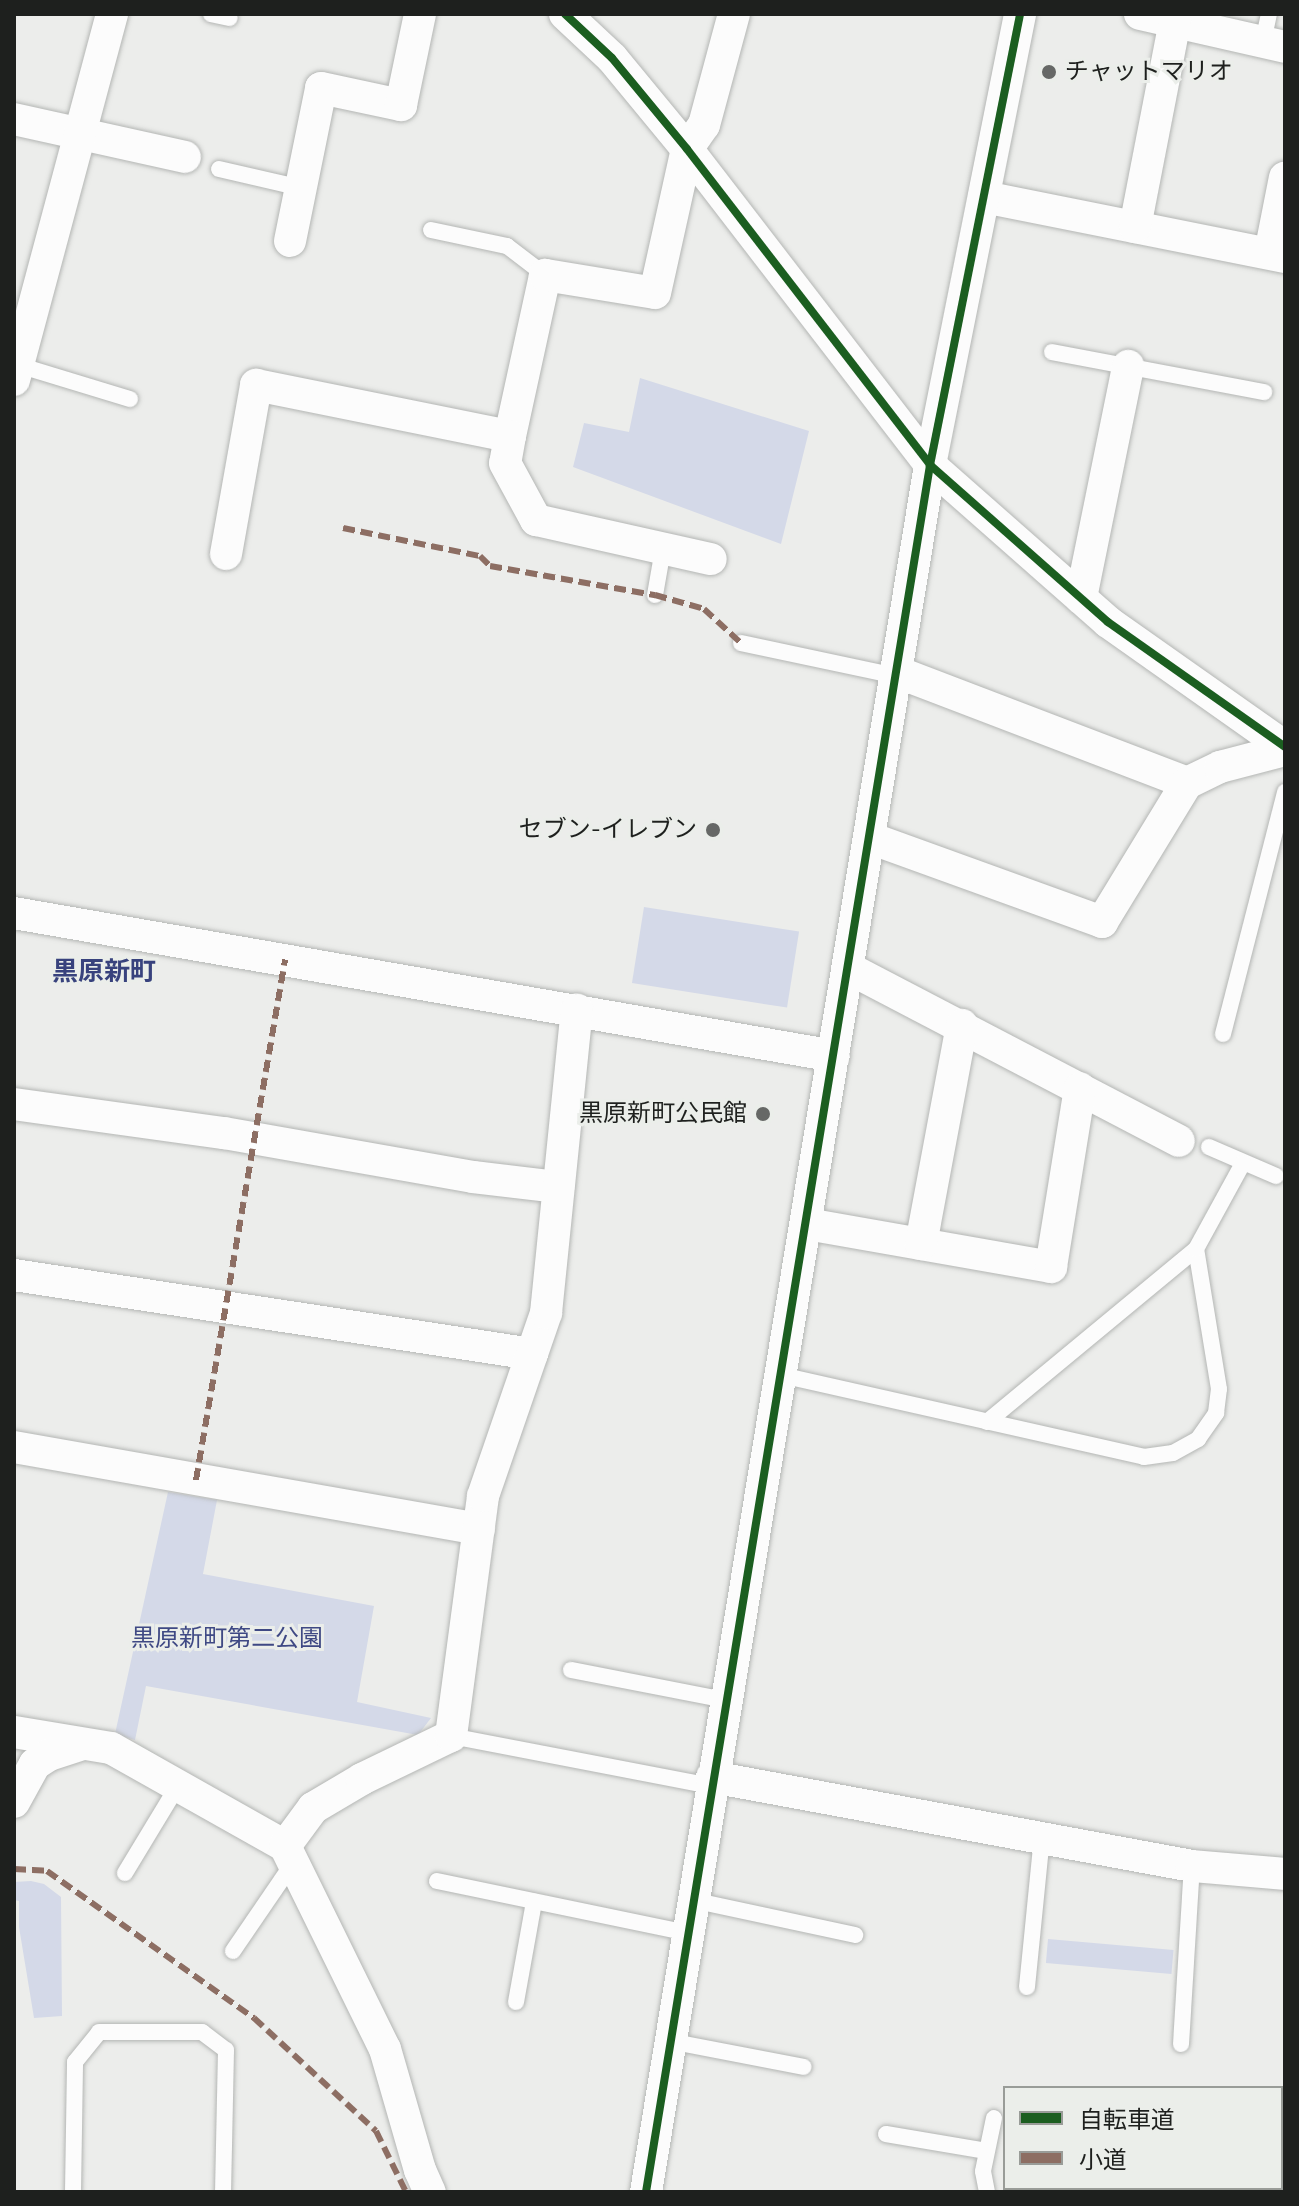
<!DOCTYPE html>
<meta charset="utf-8">
<style>
body{margin:0}
#map{position:relative;width:1299px;height:2206px;overflow:hidden;background:#ecedeb;font-family:"Nunito Sans","Noto Sans JP",sans-serif}
div>[style]{position:absolute}
.green>*{inset:0;background:#d4d9e8;transform-origin:0 0}
.roads{filter:drop-shadow(0 0 2px #b4b6b4) drop-shadow(0 0 2px #b4b6b4)}
.service>*{height:16px;margin:-8px;padding:0 8px;transform-origin:8px;border-radius:8px;background:#fcfcfc}
.minor>*{height:32px;margin:-16px;padding:0 16px;transform-origin:16px;border-radius:16px;background:#fcfcfc}
.quiet>*{height:6px;margin-top:-3px;transform-origin:0;background:repeating-linear-gradient(90deg,#8d6e63 0 12px,transparent 0 18px)}
.cycleway>*{height:8px;margin:-4px;padding:0 4px;transform-origin:4px;border-radius:4px;background:#1b5e20}
.dots>*{width:22px;height:22px;translate:-50% -50%;box-sizing:border-box;border:4px solid #ebeeea;border-radius:50%}
span{translate:-50% -50%;white-space:nowrap;text-align:center;line-height:1.15;-webkit-text-stroke:6px #ebeeea;paint-order:stroke}
.poi-label{font-size:24px;color:#1e201e}
.left{translate:0 -50%;text-align:left}
.right{translate:-100% -50%;text-align:right}
.park-label{font-size:24px;color:#3f4984}
.neighbourhood-label{font-size:26px;color:#38427d;font-weight:700}
.frame{position:absolute;inset:0;border:16px solid #1e201e;pointer-events:none}
.legend{position:absolute;left:1003px;top:2086px;width:280px;height:104px;box-sizing:border-box;background:#ebeeea;border:2px solid #999c98;margin:0;padding:10px 14px;list-style:none;font-size:24px;color:#1e201e}
.legend li{display:flex;align-items:center;gap:16px;height:40px}
.legend b{width:40px;border:2px solid #999c98}
</style>
<div id="map">
<div class="green">
<div style="clip-path:polygon(640px 378px,809px 431px,781px 544px,573px 467px,584px 423px,629px 432px)"></div>
<div style="left:644px;top:907px;width:157px;height:77px;rotate:9deg"></div>
<div style="clip-path:polygon(168px 1492px,217px 1500px,203px 1574px,374px 1606px,357px 1702px,431px 1718px,418px 1735px,146px 1686px,135px 1740px,115px 1734px)"></div>
<div style="clip-path:polygon(31px 1881px,44px 1884px,61px 1897px,62px 2016px,34px 2018px,19px 1927px,19px 1901px,14px 1900px,14px 1882px)"></div>
<div style="left:1048px;top:1939px;width:126px;height:24px;rotate:5deg"></div>
</div>
<div class="roads">
<div class="service">
<div style="left:211px;top:14px;width:19px;rotate:12deg"></div>
<div style="left:1263px;top:42px;width:29px;rotate:-78deg"></div>
<div style="left:219px;top:169px;width:84px;rotate:13deg"></div>
<div style="left:431px;top:230px;width:78px;rotate:11.9deg"></div>
<div style="left:507px;top:246px;width:48px;rotate:37.3deg"></div>
<div style="left:1052px;top:352px;width:216px;rotate:10.7deg"></div>
<div style="left:18px;top:365px;width:117px;rotate:16.9deg"></div>
<div style="left:655px;top:595px;width:47px;rotate:-80.1deg"></div>
<div style="left:741px;top:643px;width:158px;rotate:12deg"></div>
<div style="left:1223px;top:1034px;width:250px;rotate:-75.6deg"></div>
<div style="left:1209px;top:1147px;width:73px;rotate:23.4deg"></div>
<div style="left:781px;top:1375px;width:372px;rotate:12.7deg"></div>
<div style="left:1144px;top:1457px;width:29px;rotate:-8deg"></div>
<div style="left:1173px;top:1453px;width:29px;rotate:-29deg"></div>
<div style="left:1198px;top:1439px;width:32px;rotate:-55deg"></div>
<div style="left:1216px;top:1413px;width:24px;rotate:-83deg"></div>
<div style="left:1219px;top:1389px;width:142px;rotate:-99.3deg"></div>
<div style="left:987px;top:1422px;width:271px;rotate:-39.6deg"></div>
<div style="left:1196px;top:1249px;width:98px;rotate:-61.3deg"></div>
<div style="left:571px;top:1670px;width:157px;rotate:11deg"></div>
<div style="left:451px;top:1736px;width:264px;rotate:10.9deg"></div>
<div style="left:125px;top:1873px;width:104px;rotate:-58.8deg"></div>
<div style="left:437px;top:1881px;width:255px;rotate:11.7deg"></div>
<div style="left:692px;top:1900px;width:167px;rotate:12.1deg"></div>
<div style="left:233px;top:1951px;width:107px;rotate:-55.7deg"></div>
<div style="left:1027px;top:1987px;width:150px;rotate:-84.3deg"></div>
<div style="left:516px;top:2002px;width:102px;rotate:-79.8deg"></div>
<div style="left:669px;top:2041px;width:137px;rotate:10.9deg"></div>
<div style="left:1181px;top:2044px;width:178px;rotate:-86.5deg"></div>
<div style="left:886px;top:2134px;width:102px;rotate:9.6deg"></div>
<div style="left:73px;top:2192px;width:130px;rotate:-89.1deg"></div>
<div style="left:75px;top:2062px;width:38px;rotate:-51deg"></div>
<div style="left:99px;top:2032px;width:103px"></div>
<div style="left:202px;top:2032px;width:30px;rotate:37deg"></div>
<div style="left:226px;top:2050px;width:142px;rotate:91.2deg"></div>
<div style="left:987px;top:2192px;width:21px;rotate:-101deg"></div>
<div style="left:983px;top:2171px;width:54px;rotate:-78.3deg"></div>
</div>
<div class="minor">
<div style="left:565px;top:14px;width:64px;rotate:43.1deg"></div>
<div style="left:612px;top:58px;width:118px;rotate:50.5deg"></div>
<div style="left:687px;top:149px;width:399px;rotate:52.4deg"></div>
<div style="left:930px;top:465px;width:237px;rotate:41.4deg"></div>
<div style="left:1108px;top:622px;width:217px;rotate:35.2deg"></div>
<div style="left:1140px;top:14px;width:149px;rotate:12.8deg"></div>
<div style="left:14px;top:119px;width:175px;rotate:12.5deg"></div>
<div style="left:984px;top:197px;width:307px;rotate:11.3deg"></div>
<div style="left:1135px;top:227px;width:209px;rotate:-79deg"></div>
<div style="left:290px;top:241px;width:156px;rotate:-78.5deg"></div>
<div style="left:321px;top:88px;width:82px;rotate:12deg"></div>
<div style="left:401px;top:105px;width:93px;rotate:-78.2deg"></div>
<div style="left:1270px;top:253px;width:77px;rotate:-78.8deg"></div>
<div style="left:14px;top:380px;width:379px;rotate:-75deg"></div>
<div style="left:510px;top:436px;width:165px;rotate:-77.7deg"></div>
<div style="left:545px;top:275px;width:111px;rotate:9.3deg"></div>
<div style="left:655px;top:293px;width:148px;rotate:-77.5deg"></div>
<div style="left:687px;top:149px;width:29px;rotate:-55deg"></div>
<div style="left:704px;top:125px;width:115px;rotate:-74.9deg"></div>
<div style="left:226px;top:554px;width:172px;rotate:-79.9deg"></div>
<div style="left:256px;top:385px;width:259px;rotate:11.4deg"></div>
<div style="left:510px;top:436px;width:27px;rotate:100deg"></div>
<div style="left:505px;top:463px;width:65px;rotate:61.5deg"></div>
<div style="left:536px;top:520px;width:179px;rotate:12.6deg"></div>
<div style="left:1081px;top:598px;width:237px;rotate:-78.5deg"></div>
<div style="left:897px;top:672px;width:311px;rotate:20.9deg"></div>
<div style="left:870px;top:838px;width:247px;rotate:19.9deg"></div>
<div style="left:1102px;top:922px;width:163px;rotate:-58.6deg"></div>
<div style="left:1187px;top:783px;width:37px;rotate:-26deg"></div>
<div style="left:1220px;top:767px;width:67px;rotate:-14.7deg"></div>
<div style="left:14px;top:913px;width:832px;rotate:9.89deg"></div>
<div style="left:850px;top:969px;width:371px;rotate:27.6deg"></div>
<div style="left:14px;top:1104px;width:212px;rotate:7.9deg"></div>
<div style="left:224px;top:1133px;width:253px;rotate:10deg"></div>
<div style="left:473px;top:1177px;width:86px;rotate:6.7deg"></div>
<div style="left:807px;top:1224px;width:248px;rotate:10deg"></div>
<div style="left:1051px;top:1267px;width:181px;rotate:-80.8deg"></div>
<div style="left:921px;top:1244px;width:223px;rotate:-79.4deg"></div>
<div style="left:14px;top:1275px;width:524px;rotate:8.67deg"></div>
<div style="left:14px;top:1447px;width:472px;rotate:10deg"></div>
<div style="left:14px;top:1732px;width:98px;rotate:9.4deg"></div>
<div style="left:111px;top:1748px;width:200px;rotate:29.4deg"></div>
<div style="left:285px;top:1846px;width:226px;rotate:63.8deg"></div>
<div style="left:385px;top:2049px;width:126px;rotate:73.9deg"></div>
<div style="left:420px;top:2170px;width:24px;rotate:66deg"></div>
<div style="left:712px;top:1777px;width:488px;rotate:10.5deg"></div>
<div style="left:1192px;top:1866px;width:93px;rotate:4.9deg"></div>
<div style="left:14px;top:1802px;width:43px;rotate:-61.1deg"></div>
<div style="left:35px;top:1764px;width:17px;rotate:-33deg"></div>
<div style="left:49px;top:1755px;width:33px;rotate:-18deg"></div>
<div style="left:285px;top:1846px;width:47px;rotate:-53.6deg"></div>
<div style="left:313px;top:1808px;width:57px;rotate:-30.6deg"></div>
<div style="left:362px;top:1779px;width:99px;rotate:-25.8deg"></div>
<div style="left:451px;top:1736px;width:242px;rotate:-82.4deg"></div>
<div style="left:483px;top:1496px;width:194px;rotate:-71deg"></div>
<div style="left:546px;top:1313px;width:305px;rotate:-84.2deg"></div>
<div style="left:646px;top:2192px;width:1750px;rotate:-80.66deg"></div>
<div style="left:930px;top:465px;width:460px;rotate:-78.7deg"></div>
</div>
</div>
<div class="quiet">
<div style="left:343px;top:528px;width:140px;rotate:11.6deg"></div>
<div style="left:480px;top:556px;width:14px;rotate:45deg"></div>
<div style="left:490px;top:566px;width:168px;rotate:10deg"></div>
<div style="left:655px;top:595px;width:51px;rotate:15.9deg"></div>
<div style="left:704px;top:609px;width:50px;rotate:42.6deg"></div>
<div style="left:196px;top:1480px;width:528px;rotate:-80.29deg"></div>
<div style="left:14px;top:1869px;width:33px;rotate:3deg"></div>
<div style="left:47px;top:1871px;width:254px;rotate:35.4deg"></div>
<div style="left:254px;top:2018px;width:166px;rotate:42.8deg"></div>
<div style="left:376px;top:2131px;width:68px;rotate:63.8deg"></div>
</div>
<div class="cycleway">
<div style="left:565px;top:14px;width:64px;rotate:43.1deg"></div>
<div style="left:612px;top:58px;width:118px;rotate:50.5deg"></div>
<div style="left:687px;top:149px;width:399px;rotate:52.4deg"></div>
<div style="left:930px;top:465px;width:237px;rotate:41.4deg"></div>
<div style="left:1108px;top:622px;width:217px;rotate:35.2deg"></div>
<div style="left:646px;top:2192px;width:1750px;rotate:-80.66deg"></div>
<div style="left:930px;top:465px;width:460px;rotate:-78.7deg"></div>
</div>
<div class="dots">
<div style="left:1049px;top:72px;background:#666866"></div>
<div style="left:713px;top:830px;background:#666866"></div>
<div style="left:763px;top:1114px;background:#666866"></div>
</div>
<div class="poi-label">
<span class="left" style="left:1065px;top:72px">チャットマリオ</span>
<span class="right" style="left:697px;top:830px">セブン-イレブン</span>
<span class="right" style="left:747px;top:1114px">黒原新町公民館</span>
</div>
<div class="park-label">
<span style="left:227px;top:1639px">黒原新町第二公園</span>
</div>
<div class="neighbourhood-label">
<span style="left:104px;top:972px">黒原新町</span>
</div>
<div class="frame"></div>
<ul class="legend">
<li><b style="height:10px;background:#1b5e20"></b>自転車道</li>
<li><b style="height:10px;background:#8d6e63"></b>小道</li>
</ul>
</div>
